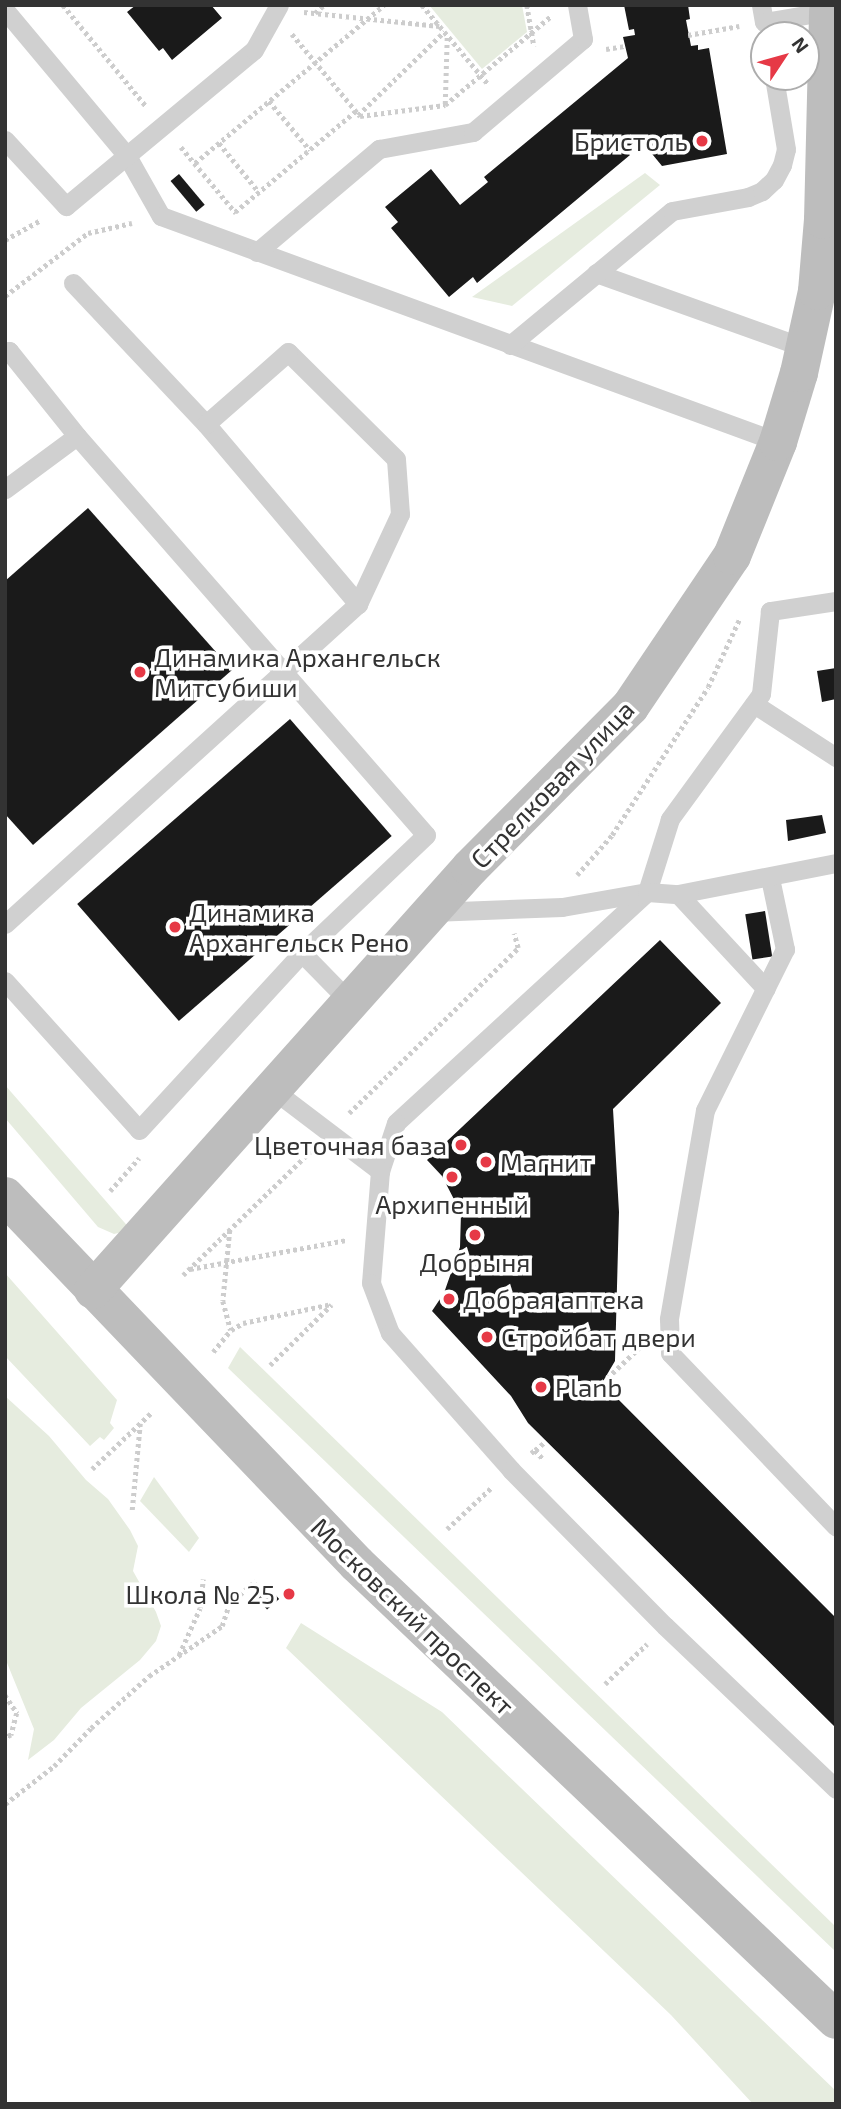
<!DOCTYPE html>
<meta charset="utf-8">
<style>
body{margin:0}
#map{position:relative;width:841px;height:2109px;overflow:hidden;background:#fff;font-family:"Exo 2",sans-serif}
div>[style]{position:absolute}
.green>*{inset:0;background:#e6ecdf}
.building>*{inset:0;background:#1a1a1a;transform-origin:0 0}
.path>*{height:4.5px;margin-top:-2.25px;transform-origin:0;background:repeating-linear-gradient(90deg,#cdcdcd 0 3.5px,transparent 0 7px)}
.lane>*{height:19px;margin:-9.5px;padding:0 9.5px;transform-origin:9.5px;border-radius:9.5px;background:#d0d0d0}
.secondary>*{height:38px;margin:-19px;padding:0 19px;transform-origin:19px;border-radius:19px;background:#bdbdbd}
.dots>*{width:19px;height:19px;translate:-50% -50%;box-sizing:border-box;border:4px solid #fff;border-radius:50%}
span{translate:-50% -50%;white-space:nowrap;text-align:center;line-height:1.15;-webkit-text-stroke:7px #fff;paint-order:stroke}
.poi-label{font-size:26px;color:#333}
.right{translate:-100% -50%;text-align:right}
.left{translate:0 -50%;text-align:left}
.street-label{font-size:26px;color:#333}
.frame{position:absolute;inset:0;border:7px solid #333;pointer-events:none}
.north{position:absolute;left:750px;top:21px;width:70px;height:70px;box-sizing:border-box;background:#fff;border:2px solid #adadad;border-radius:50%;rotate:54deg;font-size:19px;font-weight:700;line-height:28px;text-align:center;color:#333}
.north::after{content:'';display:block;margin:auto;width:24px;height:32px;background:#e63946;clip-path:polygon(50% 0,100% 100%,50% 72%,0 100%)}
</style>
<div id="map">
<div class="green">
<div style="clip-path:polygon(429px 5px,522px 5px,527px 32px,482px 69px)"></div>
<div style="clip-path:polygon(645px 173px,660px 185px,512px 306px,472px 297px)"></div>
<div style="clip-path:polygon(5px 1085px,131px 1230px,114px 1234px,98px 1227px,5px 1118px)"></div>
<div style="clip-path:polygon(5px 1273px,117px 1400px,110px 1423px,114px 1428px,104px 1440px,100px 1437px,90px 1446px,5px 1356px)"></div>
<div style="clip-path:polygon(240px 1347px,836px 1927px,836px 1952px,228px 1368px)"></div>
<div style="clip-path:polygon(5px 1396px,49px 1436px,86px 1480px,108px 1499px,130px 1530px,138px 1546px,133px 1571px,156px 1612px,161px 1626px,156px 1641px,140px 1660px,81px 1708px,54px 1740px,28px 1760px,34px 1729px,5px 1658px)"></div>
<div style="clip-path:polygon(154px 1477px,199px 1538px,189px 1552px,140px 1501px)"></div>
<div style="clip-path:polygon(301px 1623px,442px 1712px,836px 2091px,836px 2104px,753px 2104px,671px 2015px,286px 1648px)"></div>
</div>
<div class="building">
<div style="clip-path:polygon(136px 5px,211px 5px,222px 18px,172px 60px,163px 48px,159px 51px,127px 12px)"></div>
<div style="clip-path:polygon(624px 5px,688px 5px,690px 19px,686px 20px,691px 46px,698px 45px,698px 50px,709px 48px,727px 154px,662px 166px,639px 138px,625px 150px,630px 155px,477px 283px,473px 277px,449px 297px,391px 228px,398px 222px,385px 207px,431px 169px,460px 205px,488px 182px,484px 177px,628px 58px,623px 37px,635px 35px,634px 29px,629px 30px)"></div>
<div style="left:179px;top:174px;width:40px;height:11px;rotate:50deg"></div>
<div style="clip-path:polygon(88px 508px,232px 670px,33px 845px,5px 814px,5px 581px)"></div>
<div style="clip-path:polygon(836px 668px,836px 699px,822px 702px,817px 671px)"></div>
<div style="left:290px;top:719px;width:155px;height:282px;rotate:49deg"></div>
<div style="clip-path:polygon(822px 815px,826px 833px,788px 841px,786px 820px)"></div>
<div style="left:765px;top:911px;width:46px;height:20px;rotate:81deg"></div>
<div style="clip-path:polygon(660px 940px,721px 1003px,613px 1109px,619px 1212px,615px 1361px,602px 1383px,836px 1618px,836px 1728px,528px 1423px,511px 1396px,432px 1311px,444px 1293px,460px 1247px,461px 1213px,442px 1176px,427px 1160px)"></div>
<div style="left:266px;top:1584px;width:20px;height:16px;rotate:49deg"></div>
</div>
<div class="path">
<div style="left:63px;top:5px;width:131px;rotate:50.6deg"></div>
<div style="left:422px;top:5px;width:104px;rotate:50.1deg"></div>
<div style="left:527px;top:5px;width:42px;rotate:80.3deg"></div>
<div style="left:304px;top:12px;width:136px;rotate:5.9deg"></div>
<div style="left:315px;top:13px;width:12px;rotate:-42deg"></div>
<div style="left:292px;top:34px;width:107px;rotate:50.3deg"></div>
<div style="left:360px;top:116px;width:86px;rotate:-7.4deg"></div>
<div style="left:445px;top:105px;width:138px;rotate:-40deg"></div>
<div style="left:688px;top:35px;width:52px;rotate:-10deg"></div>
<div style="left:606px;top:49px;width:20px;rotate:-9deg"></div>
<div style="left:269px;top:101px;width:64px;rotate:50.1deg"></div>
<div style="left:445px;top:104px;width:68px;rotate:-88.3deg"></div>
<div style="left:358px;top:115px;width:120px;rotate:-44deg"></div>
<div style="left:219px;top:143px;width:63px;rotate:50.8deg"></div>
<div style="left:181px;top:147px;width:86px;rotate:50.2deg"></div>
<div style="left:195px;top:163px;width:246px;rotate:-39.9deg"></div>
<div style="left:235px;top:212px;width:158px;rotate:-39.9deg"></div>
<div style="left:5px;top:240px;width:41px;rotate:-29.1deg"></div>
<div style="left:5px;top:296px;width:104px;rotate:-37.2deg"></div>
<div style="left:88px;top:233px;width:45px;rotate:-12.8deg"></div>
<div style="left:577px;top:875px;width:53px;rotate:-48.8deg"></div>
<div style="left:612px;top:835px;width:176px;rotate:-57deg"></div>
<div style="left:708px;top:687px;width:74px;rotate:-65.2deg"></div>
<div style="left:349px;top:1113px;width:236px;rotate:-44.3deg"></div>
<div style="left:518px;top:948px;width:15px;rotate:-106deg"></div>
<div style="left:110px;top:1191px;width:44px;rotate:-48.7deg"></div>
<div style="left:230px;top:1230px;width:71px;rotate:95.6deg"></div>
<div style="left:223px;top:1301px;width:30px;rotate:75deg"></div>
<div style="left:190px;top:1269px;width:160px;rotate:-10.5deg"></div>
<div style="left:183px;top:1275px;width:178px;rotate:-44.1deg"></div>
<div style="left:213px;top:1352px;width:28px;rotate:-51deg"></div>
<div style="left:231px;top:1330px;width:14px;rotate:-30deg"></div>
<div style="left:243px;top:1323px;width:91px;rotate:-12.1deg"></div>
<div style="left:270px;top:1365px;width:86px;rotate:-44.5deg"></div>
<div style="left:602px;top:1383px;width:55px;rotate:-43.5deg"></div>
<div style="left:535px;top:1450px;width:14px;rotate:-39deg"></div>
<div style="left:531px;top:1453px;width:5px;rotate:-37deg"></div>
<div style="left:535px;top:1450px;width:13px;rotate:48deg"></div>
<div style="left:92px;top:1469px;width:81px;rotate:-43.5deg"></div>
<div style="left:132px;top:1510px;width:87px;rotate:-84.7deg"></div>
<div style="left:447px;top:1529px;width:62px;rotate:-43deg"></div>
<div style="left:179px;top:1655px;width:51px;rotate:-65.9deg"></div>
<div style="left:200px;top:1608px;width:29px;rotate:-84deg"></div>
<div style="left:605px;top:1684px;width:58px;rotate:-43.6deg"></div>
<div style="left:5px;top:1695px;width:22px;rotate:56deg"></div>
<div style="left:17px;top:1713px;width:23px;rotate:105deg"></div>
<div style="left:11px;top:1735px;width:7px;rotate:153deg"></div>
<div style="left:5px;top:1804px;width:62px;rotate:-37.8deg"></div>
<div style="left:54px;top:1766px;width:53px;rotate:-45.8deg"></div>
<div style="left:91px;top:1728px;width:78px;rotate:-41.9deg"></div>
<div style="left:149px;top:1676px;width:88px;rotate:-34.4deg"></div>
<div style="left:222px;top:1626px;width:23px;rotate:-72deg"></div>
<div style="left:229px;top:1604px;width:35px;rotate:-41deg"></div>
</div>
<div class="lane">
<div style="left:761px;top:5px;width:17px;rotate:80deg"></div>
<div style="left:764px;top:22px;width:72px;rotate:-9.6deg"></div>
<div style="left:5px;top:10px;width:190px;rotate:50.1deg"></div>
<div style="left:127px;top:156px;width:69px;rotate:60.5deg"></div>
<div style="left:161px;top:216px;width:657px;rotate:20.12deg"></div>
<div style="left:5px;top:140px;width:90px;rotate:47.3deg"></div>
<div style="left:66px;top:206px;width:244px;rotate:-39.7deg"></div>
<div style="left:254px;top:50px;width:51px;rotate:-60.9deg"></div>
<div style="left:257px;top:252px;width:160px;rotate:-40.2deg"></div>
<div style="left:379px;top:149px;width:96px;rotate:-10.3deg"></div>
<div style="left:473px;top:132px;width:144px;rotate:-40.2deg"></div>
<div style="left:583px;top:39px;width:35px;rotate:-100deg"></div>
<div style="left:596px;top:273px;width:222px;rotate:19.7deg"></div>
<div style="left:73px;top:283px;width:194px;rotate:46.7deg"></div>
<div style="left:206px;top:424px;width:236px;rotate:49.8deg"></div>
<div style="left:510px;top:345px;width:210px;rotate:-39.6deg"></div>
<div style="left:672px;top:211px;width:77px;rotate:-10.4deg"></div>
<div style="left:748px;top:197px;width:15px;rotate:-23deg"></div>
<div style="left:762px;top:191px;width:16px;rotate:-43deg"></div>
<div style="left:774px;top:180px;width:17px;rotate:-62deg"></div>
<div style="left:782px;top:165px;width:16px;rotate:-76deg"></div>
<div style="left:786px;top:149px;width:73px;rotate:-99.5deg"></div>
<div style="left:5px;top:354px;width:5px;rotate:-37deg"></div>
<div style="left:9px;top:351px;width:109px;rotate:51.3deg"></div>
<div style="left:77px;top:436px;width:530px;rotate:48.82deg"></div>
<div style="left:426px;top:835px;width:171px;rotate:136.4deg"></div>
<div style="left:5px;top:489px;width:89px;rotate:-36.4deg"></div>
<div style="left:836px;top:601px;width:67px;rotate:171.4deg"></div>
<div style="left:770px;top:611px;width:83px;rotate:96.2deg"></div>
<div style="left:761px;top:694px;width:155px;rotate:126.1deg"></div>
<div style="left:670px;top:819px;width:77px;rotate:107.5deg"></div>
<div style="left:647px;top:892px;width:341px;rotate:137.4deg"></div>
<div style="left:396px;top:1123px;width:51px;rotate:108.4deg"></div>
<div style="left:380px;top:1171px;width:112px;rotate:94.6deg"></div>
<div style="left:371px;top:1283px;width:53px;rotate:69.2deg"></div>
<div style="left:390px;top:1333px;width:183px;rotate:48.5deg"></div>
<div style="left:511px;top:1470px;width:219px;rotate:45.4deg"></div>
<div style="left:665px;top:1626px;width:236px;rotate:43.6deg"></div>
<div style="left:754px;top:704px;width:98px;rotate:32.9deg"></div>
<div style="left:770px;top:878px;width:73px;rotate:78.1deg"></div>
<div style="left:785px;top:949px;width:180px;rotate:116.4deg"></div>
<div style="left:705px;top:1110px;width:212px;rotate:99.8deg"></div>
<div style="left:669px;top:1319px;width:34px;rotate:88deg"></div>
<div style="left:670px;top:1353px;width:240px;rotate:46.3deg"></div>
<div style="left:678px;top:894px;width:129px;rotate:47.2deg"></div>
<div style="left:432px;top:912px;width:130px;rotate:-2.2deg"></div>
<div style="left:562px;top:907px;width:86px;rotate:-10deg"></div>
<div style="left:647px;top:892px;width:31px;rotate:4deg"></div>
<div style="left:678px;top:894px;width:161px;rotate:-11.1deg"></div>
<div style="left:5px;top:924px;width:476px;rotate:-42.2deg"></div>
<div style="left:358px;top:604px;width:99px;rotate:-65deg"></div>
<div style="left:400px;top:514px;width:55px;rotate:-94.2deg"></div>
<div style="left:396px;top:459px;width:152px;rotate:-135.3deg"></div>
<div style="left:288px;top:352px;width:109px;rotate:138.7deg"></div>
<div style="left:5px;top:981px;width:200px;rotate:48deg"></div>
<div style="left:139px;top:1130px;width:241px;rotate:-47.4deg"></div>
<div style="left:302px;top:953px;width:69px;rotate:45.6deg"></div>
<div style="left:272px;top:1089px;width:136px;rotate:37.2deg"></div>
</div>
<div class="secondary">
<div style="left:5px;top:1196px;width:509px;rotate:46.27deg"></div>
<div style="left:357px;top:1564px;width:661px;rotate:43.59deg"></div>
<div style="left:93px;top:1290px;width:566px;rotate:-48.22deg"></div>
<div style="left:470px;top:868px;width:227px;rotate:-45.2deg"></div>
<div style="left:630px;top:707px;width:182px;rotate:-56deg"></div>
<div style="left:732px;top:556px;width:123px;rotate:-68deg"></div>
<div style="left:778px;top:442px;width:72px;rotate:-73.1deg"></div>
<div style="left:799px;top:373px;width:84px;rotate:-77.6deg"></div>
<div style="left:817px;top:291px;width:71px;rotate:-85.2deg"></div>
<div style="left:823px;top:220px;width:209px;rotate:-88.6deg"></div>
</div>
<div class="dots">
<div style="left:702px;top:141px;background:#e63946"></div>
<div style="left:140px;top:672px;background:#e63946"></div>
<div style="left:175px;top:927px;background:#e63946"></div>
<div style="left:461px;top:1145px;background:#e63946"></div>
<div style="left:486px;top:1162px;background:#e63946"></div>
<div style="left:452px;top:1177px;background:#e63946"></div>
<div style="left:475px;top:1235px;background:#e63946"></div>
<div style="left:449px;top:1299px;background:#e63946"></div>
<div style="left:487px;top:1337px;background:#e63946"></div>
<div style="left:541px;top:1387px;background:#e63946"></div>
<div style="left:289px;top:1594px;background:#e63946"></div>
</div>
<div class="poi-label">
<span class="right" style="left:688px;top:141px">Бристоль</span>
<span class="left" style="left:154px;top:672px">Динамика Архангельск<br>Митсубиши</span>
<span class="left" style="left:189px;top:927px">Динамика<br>Архангельск Рено</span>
<span class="right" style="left:447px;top:1145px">Цветочная база</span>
<span class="left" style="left:500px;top:1162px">Магнит</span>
<span style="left:452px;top:1204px">Архипенный</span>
<span style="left:475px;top:1262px">Добрыня</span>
<span class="left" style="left:463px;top:1299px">Добрая аптека</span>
<span class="left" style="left:501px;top:1337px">Стройбат двери</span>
<span class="left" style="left:555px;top:1387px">Planb</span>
<span class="right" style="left:275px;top:1594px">Школа № 25</span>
</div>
<div class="street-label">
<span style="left:552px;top:784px;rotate:-46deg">Стрелковая улица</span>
<span style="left:413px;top:1616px;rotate:44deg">Московский проспект</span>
</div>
<div class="frame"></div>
<div class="north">N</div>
</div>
